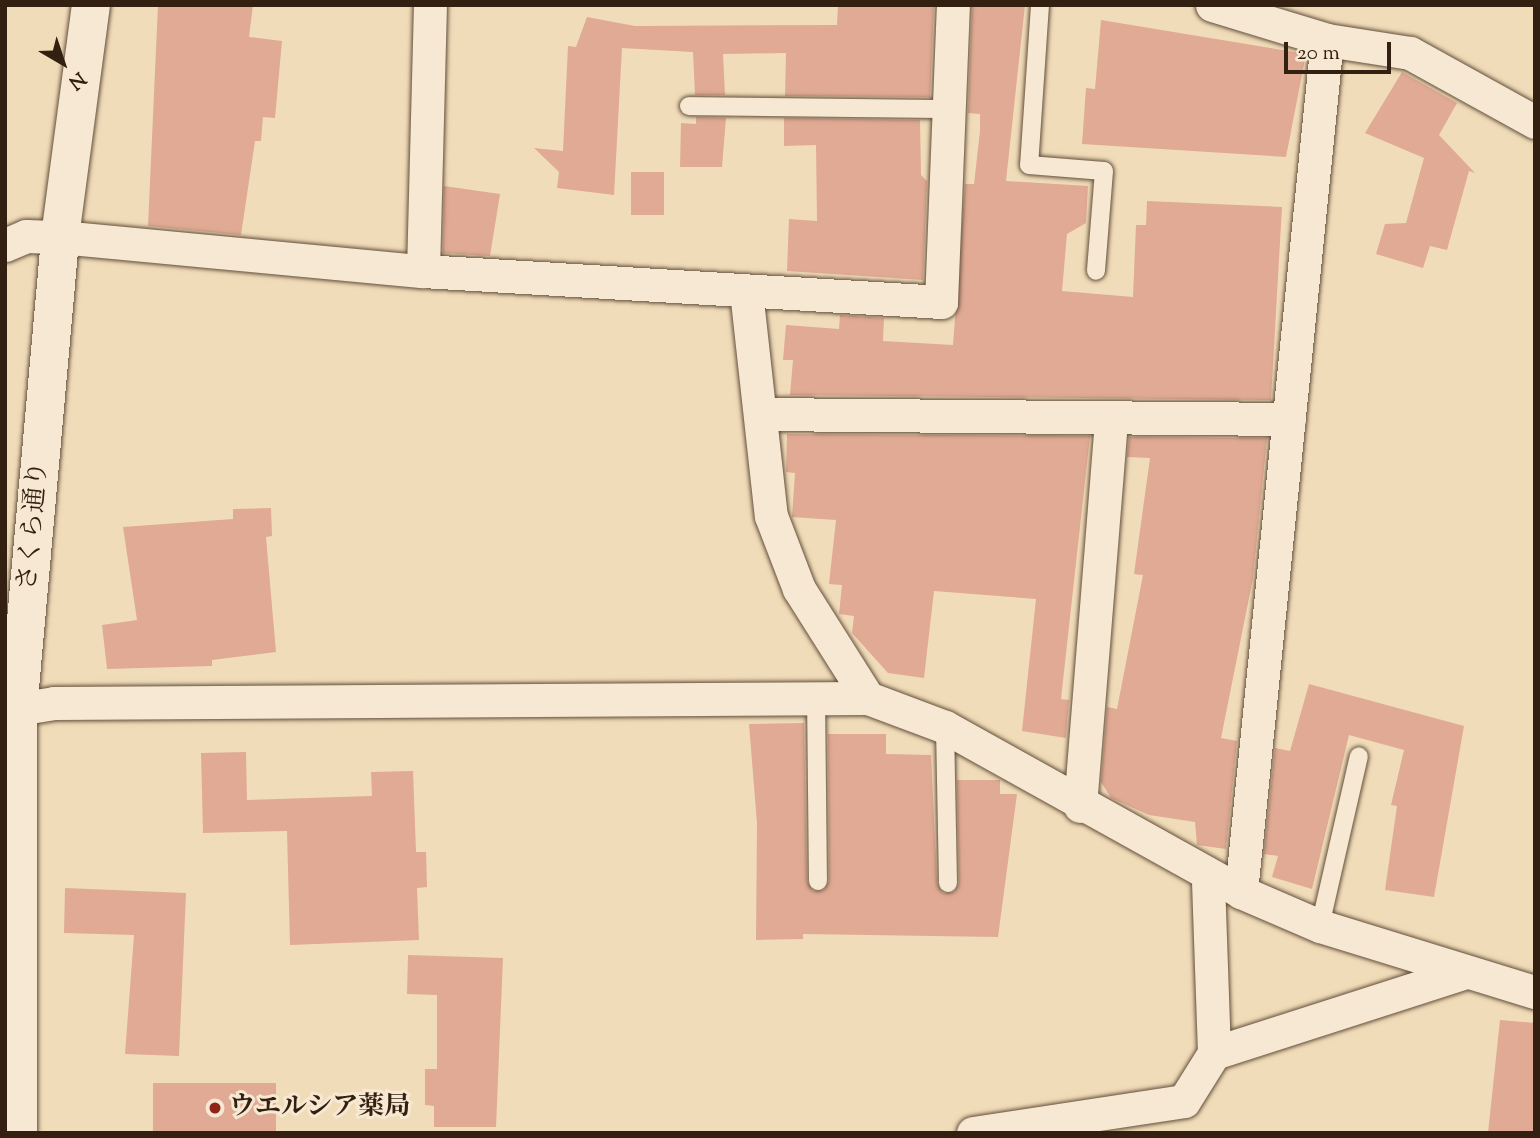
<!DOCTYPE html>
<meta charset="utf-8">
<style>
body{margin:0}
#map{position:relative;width:1540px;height:1138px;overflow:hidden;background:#f1dcb9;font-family:"Sorts Mill Goudy","Noto Serif JP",serif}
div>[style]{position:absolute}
.building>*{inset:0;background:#e0aa94;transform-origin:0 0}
.roads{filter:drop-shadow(0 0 2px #634f3b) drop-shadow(0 0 2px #634f3b)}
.service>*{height:18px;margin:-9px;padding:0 9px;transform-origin:9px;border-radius:9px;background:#f6e8d2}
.minor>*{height:33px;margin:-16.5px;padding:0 16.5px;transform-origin:16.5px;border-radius:16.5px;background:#f6e8d2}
.tertiary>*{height:38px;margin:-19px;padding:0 19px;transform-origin:19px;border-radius:19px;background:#f6e8d2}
.dots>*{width:19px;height:19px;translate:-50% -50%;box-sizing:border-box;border:4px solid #f6e8d2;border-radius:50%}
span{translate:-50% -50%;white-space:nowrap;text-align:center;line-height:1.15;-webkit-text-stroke:6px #f6e8d2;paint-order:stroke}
.street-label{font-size:26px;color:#342011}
.poi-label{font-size:26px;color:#342011;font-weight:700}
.left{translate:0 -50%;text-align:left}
.frame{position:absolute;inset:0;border:7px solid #342011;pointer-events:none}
.north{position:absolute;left:28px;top:28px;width:70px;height:70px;-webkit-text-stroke:5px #f6e8d2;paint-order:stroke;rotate:141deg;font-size:19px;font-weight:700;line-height:28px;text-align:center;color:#342011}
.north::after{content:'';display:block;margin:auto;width:24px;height:32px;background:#342011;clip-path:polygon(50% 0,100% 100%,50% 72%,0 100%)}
.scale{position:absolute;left:1284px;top:42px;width:107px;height:32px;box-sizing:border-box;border:4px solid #342011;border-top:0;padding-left:9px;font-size:21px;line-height:24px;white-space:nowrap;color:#342011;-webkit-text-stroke:5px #f6e8d2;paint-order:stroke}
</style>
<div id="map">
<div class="building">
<div style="clip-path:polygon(158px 5px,253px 5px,249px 37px,282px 41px,275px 118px,263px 117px,261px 141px,255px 141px,241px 235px,148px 226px)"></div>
<div style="clip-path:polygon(838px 5px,934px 5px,930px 97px,785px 96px,786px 53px,723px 54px,725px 95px,695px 95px,693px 52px,622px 48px,614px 195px,557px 188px,559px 172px,534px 148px,563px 151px,568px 46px,576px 47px,587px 17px,635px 26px,837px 25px)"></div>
<div style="clip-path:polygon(972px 5px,1025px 5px,1006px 181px,1088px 186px,1086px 223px,1067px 234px,1062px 291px,1133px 297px,1136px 225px,1146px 225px,1147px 201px,1282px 207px,1271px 400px,790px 395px,793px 360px,783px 360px,786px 325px,839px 329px,840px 315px,884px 318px,883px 341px,953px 345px,965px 184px,974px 184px,980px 131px,980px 114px,968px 113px)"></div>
<div style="clip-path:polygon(1101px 20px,1306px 54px,1286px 157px,1082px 144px,1086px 88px,1095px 89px)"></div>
<div style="clip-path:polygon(1402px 72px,1457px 103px,1439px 135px,1475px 173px,1469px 171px,1447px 250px,1430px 246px,1423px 268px,1376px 254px,1385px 224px,1406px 223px,1424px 158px,1365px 133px)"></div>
<div style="clip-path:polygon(696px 117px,726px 118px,722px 167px,680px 167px,681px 123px,696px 124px)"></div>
<div style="clip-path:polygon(784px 118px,920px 120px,921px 175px,927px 181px,923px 280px,787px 271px,789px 219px,817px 221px,816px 145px,784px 146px)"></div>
<div style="left:664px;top:172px;width:43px;height:33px;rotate:90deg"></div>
<div style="clip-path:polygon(444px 186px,500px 194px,490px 256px,443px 253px)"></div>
<div style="clip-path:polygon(787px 434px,1090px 436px,1061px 699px,1069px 700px,1066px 738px,1022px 731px,1036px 599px,934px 591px,924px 678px,888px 673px,852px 633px,854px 616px,839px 614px,842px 585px,829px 584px,836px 520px,792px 517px,795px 473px,786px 472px)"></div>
<div style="clip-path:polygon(1129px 437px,1267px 438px,1253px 578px,1221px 738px,1237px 741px,1226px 849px,1197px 845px,1195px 822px,1149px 815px,1111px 798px,1101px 782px,1107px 707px,1117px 709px,1143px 575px,1134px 574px,1150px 458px,1127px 457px)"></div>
<div style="clip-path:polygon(271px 508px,272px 536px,266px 537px,276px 652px,212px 660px,212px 666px,107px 669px,102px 625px,137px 620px,123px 527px,233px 519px,233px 509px)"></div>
<div style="clip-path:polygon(1309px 684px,1464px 726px,1434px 897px,1385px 890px,1397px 806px,1391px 805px,1404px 750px,1349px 735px,1312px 889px,1272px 877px,1278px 856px,1264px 854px,1275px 748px,1290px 751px)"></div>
<div style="clip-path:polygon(804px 723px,807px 881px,813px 891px,824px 890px,829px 881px,828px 734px,886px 734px,886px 754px,931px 755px,937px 883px,943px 893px,954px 892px,959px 883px,957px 780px,1000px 780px,1000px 794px,1017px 794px,998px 937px,803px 934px,803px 939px,756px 940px,757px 823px,749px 724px)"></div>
<div style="clip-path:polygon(246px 752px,247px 800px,372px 796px,371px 772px,413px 771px,416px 852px,426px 852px,427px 887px,417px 888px,419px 940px,290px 945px,287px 831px,203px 833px,201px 753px)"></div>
<div style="clip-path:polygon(65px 888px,186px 893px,179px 1056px,125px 1054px,134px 935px,64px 933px)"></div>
<div style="clip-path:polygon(408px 955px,503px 958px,496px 1127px,434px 1127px,434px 1106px,425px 1105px,425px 1069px,437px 1069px,437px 995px,407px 994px)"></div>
<div style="clip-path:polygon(1500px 1020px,1535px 1023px,1535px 1133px,1488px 1133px)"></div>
<div style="left:276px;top:1083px;width:50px;height:123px;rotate:90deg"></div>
</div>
<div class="roads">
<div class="service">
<div style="left:1040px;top:5px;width:160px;rotate:93.9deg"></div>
<div style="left:1029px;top:165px;width:75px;rotate:4.6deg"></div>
<div style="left:1104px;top:171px;width:100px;rotate:94.6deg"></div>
<div style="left:689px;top:106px;width:263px;rotate:0.7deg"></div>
<div style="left:816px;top:694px;width:187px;rotate:89.4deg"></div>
<div style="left:945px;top:727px;width:156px;rotate:88.9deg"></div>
<div style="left:1320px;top:926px;width:174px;rotate:-77.1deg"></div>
</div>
<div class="minor">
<div style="left:1212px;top:5px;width:120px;rotate:16.9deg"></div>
<div style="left:1327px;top:40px;width:84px;rotate:8.9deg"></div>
<div style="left:1410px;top:53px;width:143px;rotate:28.9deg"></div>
<div style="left:5px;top:245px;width:23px;rotate:-23deg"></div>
<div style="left:26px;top:236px;width:34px;rotate:2deg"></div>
<div style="left:60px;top:237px;width:365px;rotate:5.4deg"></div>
<div style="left:423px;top:271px;width:519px;rotate:3.42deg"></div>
<div style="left:941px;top:302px;width:297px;rotate:-87.7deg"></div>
<div style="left:423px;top:271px;width:266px;rotate:-88.5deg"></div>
<div style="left:746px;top:291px;width:226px;rotate:83.7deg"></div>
<div style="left:771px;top:516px;width:78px;rotate:69deg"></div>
<div style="left:799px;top:589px;width:129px;rotate:57.7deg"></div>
<div style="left:760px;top:414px;width:529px;rotate:0.54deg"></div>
<div style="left:5px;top:711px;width:50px;rotate:-9.3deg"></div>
<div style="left:54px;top:703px;width:814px;rotate:-0.35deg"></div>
<div style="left:868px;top:698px;width:82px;rotate:20.6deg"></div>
<div style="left:945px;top:727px;width:339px;rotate:29.1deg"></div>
<div style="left:1241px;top:892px;width:86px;rotate:23.3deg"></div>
<div style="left:1320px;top:926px;width:225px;rotate:17.1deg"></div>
<div style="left:1080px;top:806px;width:390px;rotate:-85.4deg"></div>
<div style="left:1241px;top:892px;width:856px;rotate:-84.24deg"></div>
<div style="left:1214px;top:1053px;width:262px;rotate:-17.8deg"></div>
<div style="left:973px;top:1133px;width:213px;rotate:-8.6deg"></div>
<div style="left:1184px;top:1101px;width:57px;rotate:-58deg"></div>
<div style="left:1214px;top:1053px;width:176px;rotate:-92deg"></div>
</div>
<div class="tertiary">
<div style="left:18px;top:1133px;width:423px;rotate:-90deg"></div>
<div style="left:18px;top:710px;width:475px;rotate:-84.9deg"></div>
<div style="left:60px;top:237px;width:234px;rotate:-82.4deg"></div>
</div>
</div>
<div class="dots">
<div style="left:215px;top:1108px;background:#8f2418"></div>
</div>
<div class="street-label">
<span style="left:34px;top:526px;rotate:-85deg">さくら通り</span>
</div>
<div class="poi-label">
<span class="left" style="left:229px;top:1108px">ウエルシア薬局</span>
</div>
<div class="frame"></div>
<div class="north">N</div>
<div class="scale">20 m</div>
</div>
